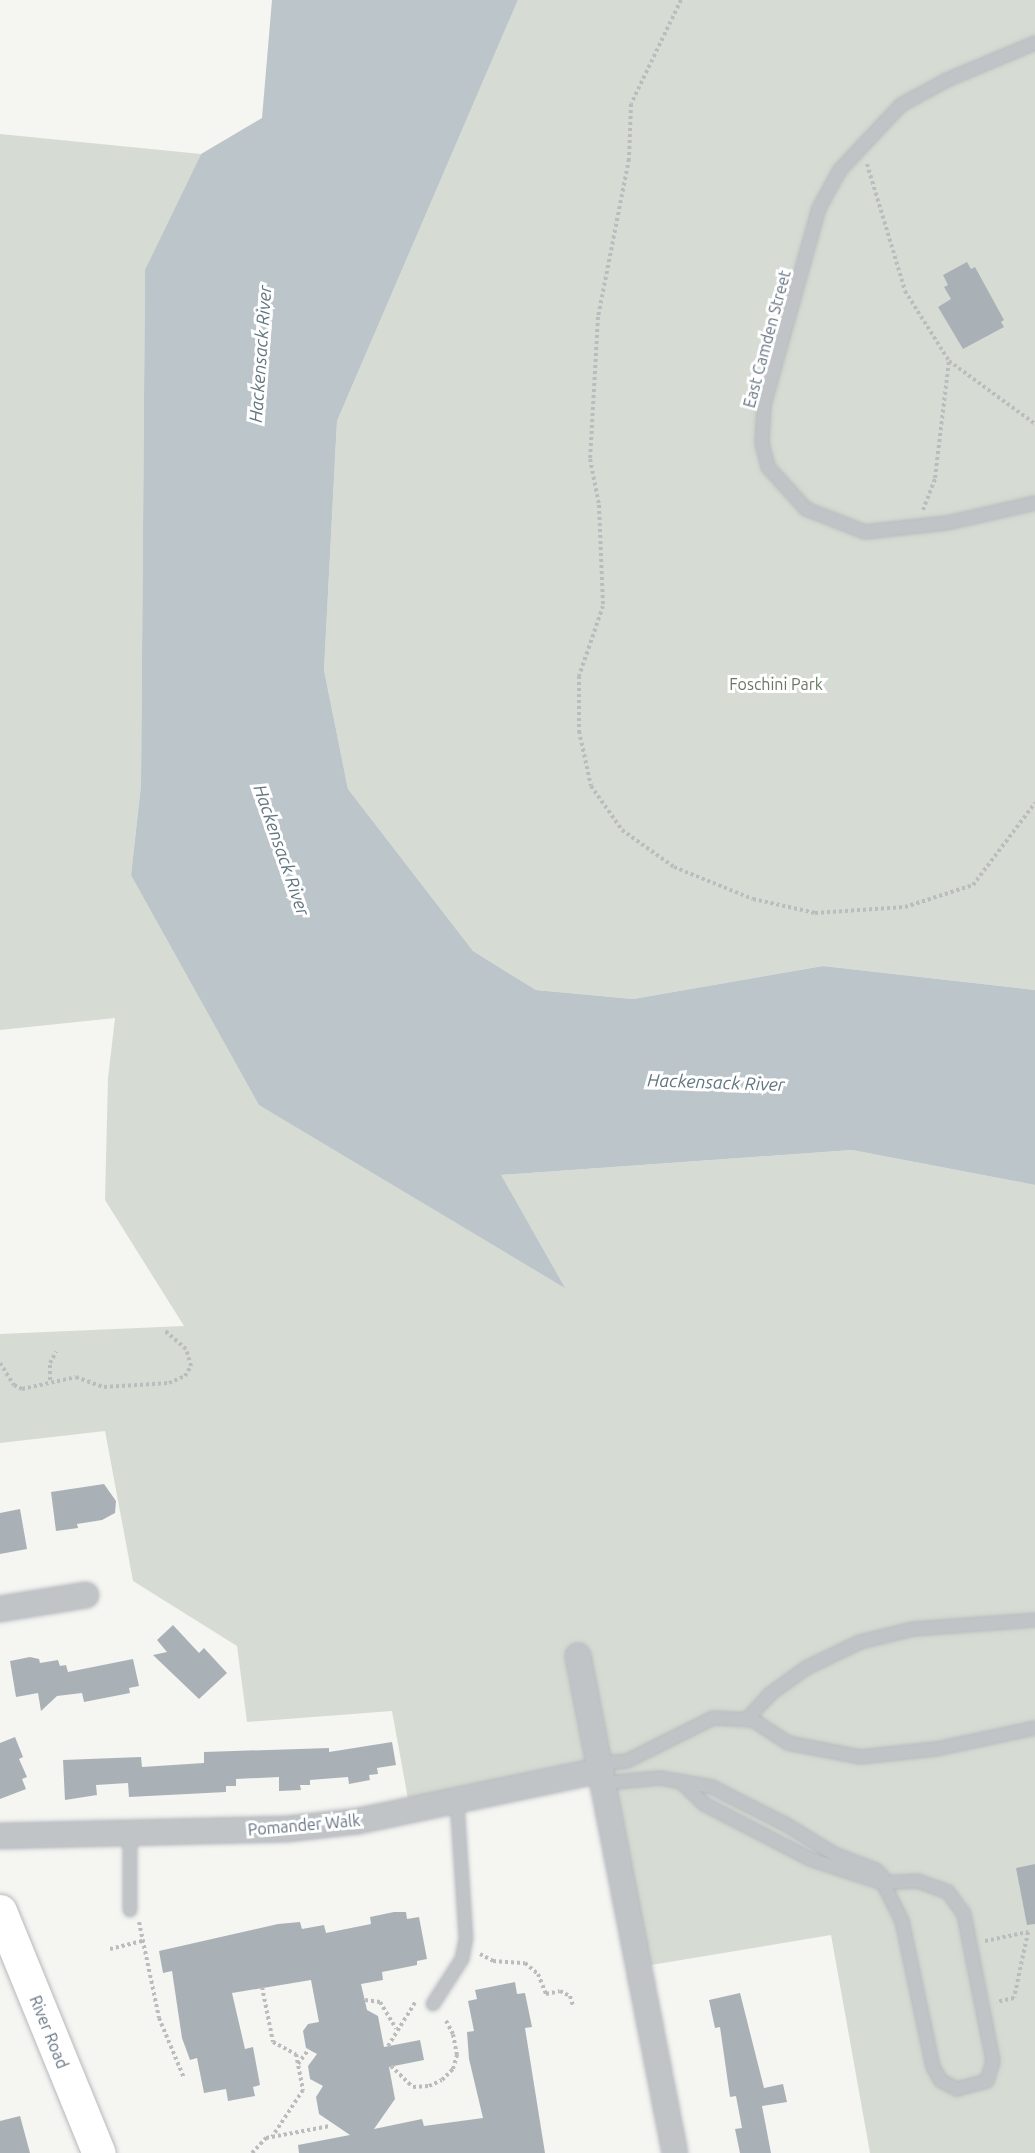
<!DOCTYPE html>
<style>
body{margin:0}
#map{position:relative;width:1035px;height:2153px;overflow:hidden;background:#f5f5f2;font-family:Ubuntu,sans-serif}
div>[style]{position:absolute}
.green>*{inset:0;background:#d6dcd3}
.water>*{inset:0;background:#bcc5ca}
.building>*{inset:0;background:#aab1b6}
.path>*{height:4px;margin-top:-2px;transform-origin:0;background:repeating-linear-gradient(90deg,#babcbe 0 3px,transparent 0 6px)}
.roads{filter:drop-shadow(0 0 2px #b5b9be) drop-shadow(0 0 2px #b5b9be)}
.lane>*{height:12px;margin:-6px;padding:0 6px;transform-origin:6px;border-radius:6px;background:#c0c4c7}
.street>*{height:24px;margin:-12px;padding:0 12px;transform-origin:12px;border-radius:12px;background:#c0c4c7}
.secondary>*{height:33px;margin:-16.5px;padding:0 16.5px;transform-origin:16.5px;border-radius:16.5px;background:#fff}
span{translate:-50% -50%;white-space:nowrap;text-align:center;line-height:1.15;-webkit-text-stroke:6px #fff;paint-order:stroke}
.street-label{font-size:16px;color:#657482}
.park-label{font-size:16px;color:#677964}
.water-label{font-size:18px;color:#61757f;font-style:italic}
</style>
<div id="map">
<div class="green">
<div style="clip-path:polygon(518px 0,1035px 0,1035px 990px,823px 966px,633px 999px,536px 990px,473px 951px,348px 789px,324px 670px,337px 421px)"></div>
<div style="clip-path:polygon(0 134px,201px 154px,145px 271px,141px 785px,131px 875px,564px 1287px,500px 1175px,852px 1150px,1035px 1185px,1035px 2153px,870px 2153px,831px 1935px,639px 1967px,602px 1770px,410px 1810px,392px 1711px,247px 1722px,237px 1646px,133px 1581px,105px 1431px,0 1443px,0 1334px,184px 1326px,105px 1200px,108px 1078px,115px 1018px,0 1030px)"></div>
</div>
<div class="water">
<div style="clip-path:polygon(272px 0,518px 0,337px 421px,324px 670px,348px 789px,473px 951px,536px 990px,633px 999px,823px 966px,1035px 990px,1035px 1185px,852px 1150px,501px 1175px,565px 1288px,259px 1105px,131px 875px,141px 785px,145px 270px,201px 154px,262px 118px)"></div>
</div>
<div class="building">
<div style="clip-path:polygon(967px 262px,971px 269px,975px 267px,1004px 320px,1001px 322px,1004px 327px,963px 349px,938px 307px,951px 299px,944px 287px,948px 285px,943px 275px)"></div>
<div style="clip-path:polygon(104px 1484px,116px 1501px,115px 1513px,102px 1520px,77px 1524px,78px 1528px,56px 1531px,51px 1492px)"></div>
<div style="clip-path:polygon(20px 1509px,27px 1549px,0 1554px,0 1513px)"></div>
<div style="clip-path:polygon(173px 1625px,199px 1653px,204px 1648px,227px 1673px,199px 1699px,153px 1655px,167px 1652px,157px 1640px)"></div>
<div style="clip-path:polygon(30px 1657px,39px 1659px,40px 1663px,58px 1660px,60px 1666px,66px 1665px,68px 1672px,133px 1659px,139px 1686px,129px 1688px,130px 1693px,84px 1702px,82px 1693px,57px 1696px,41px 1711px,38px 1693px,16px 1697px,10px 1661px)"></div>
<div style="clip-path:polygon(15px 1737px,23px 1757px,19px 1759px,27px 1777px,22px 1779px,26px 1789px,0 1799px,0 1743px)"></div>
<div style="clip-path:polygon(392px 1742px,396px 1765px,377px 1768px,378px 1774px,369px 1775px,370px 1780px,349px 1784px,348px 1777px,310px 1780px,310px 1785px,300px 1785px,301px 1790px,279px 1791px,279px 1777px,236px 1779px,236px 1786px,226px 1786px,226px 1792px,129px 1797px,128px 1783px,96px 1785px,97px 1795px,65px 1800px,63px 1760px,141px 1757px,142px 1767px,204px 1763px,204px 1752px,329px 1748px,329px 1752px)"></div>
<div style="clip-path:polygon(1035px 1864px,1035px 1924px,1027px 1925px,1016px 1868px)"></div>
<div style="clip-path:polygon(394px 1912px,406px 1912px,407px 1919px,419px 1917px,427px 1959px,417px 1961px,417px 1965px,382px 1972px,383px 1980px,361px 1984px,367px 2010px,378px 2016px,384px 2047px,420px 2040px,424px 2060px,389px 2067px,395px 2099px,374px 2129px,422px 2119px,424px 2126px,483px 2118px,469px 2059px,467px 2032px,474px 2031px,468px 2001px,477px 1999px,475px 1990px,515px 1982px,517px 1994px,525px 1993px,532px 2027px,525px 2028px,545px 2153px,299px 2153px,298px 2145px,350px 2135px,319px 2114px,316px 2097px,323px 2086px,310px 2079px,308px 2066px,317px 2054px,306px 2048px,303px 2031px,308px 2024px,319px 2022px,311px 1980px,232px 1993px,245px 2049px,253px 2047px,260px 2085px,253px 2087px,255px 2096px,228px 2101px,226px 2089px,204px 2093px,197px 2058px,190px 2060px,182px 2038px,172px 1971px,163px 1973px,159px 1951px,278px 1924px,300px 1922px,302px 1929px,324px 1925px,326px 1933px,371px 1924px,370px 1917px)"></div>
<div style="clip-path:polygon(740px 1993px,764px 2088px,783px 2084px,787px 2102px,762px 2106px,771px 2153px,740px 2153px,735px 2129px,742px 2128px,736px 2096px,730px 2097px,720px 2027px,715px 2028px,709px 2000px)"></div>
<div style="clip-path:polygon(20px 2116px,30px 2153px,0 2153px,0 2121px)"></div>
</div>
<div class="path">
<div style="left:681px;top:0;width:115px;rotate:115.7deg"></div>
<div style="left:631px;top:104px;width:55px;rotate:92.1deg"></div>
<div style="left:629px;top:159px;width:161px;rotate:101.1deg"></div>
<div style="left:598px;top:317px;width:142px;rotate:93.2deg"></div>
<div style="left:590px;top:459px;width:47px;rotate:78.9deg"></div>
<div style="left:599px;top:505px;width:101px;rotate:87.7deg"></div>
<div style="left:603px;top:606px;width:74px;rotate:108.9deg"></div>
<div style="left:579px;top:676px;width:55px;rotate:90deg"></div>
<div style="left:579px;top:731px;width:56px;rotate:77.7deg"></div>
<div style="left:591px;top:786px;width:54px;rotate:54.8deg"></div>
<div style="left:622px;top:830px;width:64px;rotate:35.4deg"></div>
<div style="left:674px;top:867px;width:85px;rotate:22.1deg"></div>
<div style="left:753px;top:899px;width:64px;rotate:12.7deg"></div>
<div style="left:815px;top:913px;width:90px;rotate:-3.8deg"></div>
<div style="left:905px;top:907px;width:71px;rotate:-17.9deg"></div>
<div style="left:973px;top:885px;width:103px;rotate:-52.9deg"></div>
<div style="left:867px;top:164px;width:133px;rotate:73.3deg"></div>
<div style="left:905px;top:291px;width:83px;rotate:57.8deg"></div>
<div style="left:949px;top:361px;width:107px;rotate:36.2deg"></div>
<div style="left:923px;top:510px;width:34px;rotate:-69deg"></div>
<div style="left:935px;top:478px;width:118px;rotate:-83.2deg"></div>
<div style="left:0;top:1363px;width:26px;rotate:58deg"></div>
<div style="left:14px;top:1385px;width:9px;rotate:27deg"></div>
<div style="left:22px;top:1389px;width:55px;rotate:-12.5deg"></div>
<div style="left:76px;top:1377px;width:30px;rotate:20deg"></div>
<div style="left:104px;top:1387px;width:65px;rotate:-3.5deg"></div>
<div style="left:169px;top:1383px;width:17px;rotate:-24deg"></div>
<div style="left:185px;top:1376px;width:12px;rotate:-59deg"></div>
<div style="left:191px;top:1366px;width:18px;rotate:-106deg"></div>
<div style="left:186px;top:1349px;width:28px;rotate:-139deg"></div>
<div style="left:50px;top:1380px;width:17px;rotate:-90deg"></div>
<div style="left:50px;top:1363px;width:13px;rotate:-61deg"></div>
<div style="left:139px;top:1922px;width:98px;rotate:78.2deg"></div>
<div style="left:159px;top:2018px;width:65px;rotate:67.4deg"></div>
<div style="left:985px;top:1941px;width:44px;rotate:-11.8deg"></div>
<div style="left:1028px;top:1932px;width:67px;rotate:102deg"></div>
<div style="left:1014px;top:1998px;width:18px;rotate:167deg"></div>
<div style="left:110px;top:1949px;width:34px;rotate:-14deg"></div>
<div style="left:480px;top:1954px;width:15px;rotate:28deg"></div>
<div style="left:493px;top:1961px;width:32px;rotate:4deg"></div>
<div style="left:525px;top:1963px;width:17px;rotate:40deg"></div>
<div style="left:538px;top:1974px;width:22px;rotate:68deg"></div>
<div style="left:546px;top:1994px;width:14px;rotate:-12deg"></div>
<div style="left:560px;top:1991px;width:11px;rotate:27deg"></div>
<div style="left:570px;top:1996px;width:10px;rotate:73deg"></div>
<div style="left:262px;top:1987px;width:56px;rotate:78.7deg"></div>
<div style="left:273px;top:2042px;width:26px;rotate:28deg"></div>
<div style="left:296px;top:2054px;width:37px;rotate:79deg"></div>
<div style="left:303px;top:2090px;width:56px;rotate:123.4deg"></div>
<div style="left:365px;top:2000px;width:15px;rotate:8deg"></div>
<div style="left:380px;top:2002px;width:31px;rotate:59deg"></div>
<div style="left:388px;top:2046px;width:53px;rotate:-58.1deg"></div>
<div style="left:298px;top:2064px;width:19px;rotate:-54deg"></div>
<div style="left:391px;top:2066px;width:30px;rotate:44deg"></div>
<div style="left:413px;top:2087px;width:16px;rotate:-4deg"></div>
<div style="left:429px;top:2086px;width:14px;rotate:-25deg"></div>
<div style="left:442px;top:2080px;width:16px;rotate:-45deg"></div>
<div style="left:453px;top:2069px;width:15px;rotate:-74deg"></div>
<div style="left:457px;top:2055px;width:21px;rotate:-101deg"></div>
<div style="left:453px;top:2034px;width:15px;rotate:-118deg"></div>
<div style="left:252px;top:2153px;width:21px;rotate:-47deg"></div>
<div style="left:266px;top:2138px;width:65px;rotate:-10.6deg"></div>
</div>
<div class="roads">
<div class="lane">
<div style="left:1035px;top:43px;width:95px;rotate:157.2deg"></div>
<div style="left:947px;top:80px;width:52px;rotate:151.5deg"></div>
<div style="left:901px;top:105px;width:89px;rotate:133.2deg"></div>
<div style="left:840px;top:170px;width:43px;rotate:118.9deg"></div>
<div style="left:819px;top:208px;width:205px;rotate:105.6deg"></div>
<div style="left:764px;top:405px;width:38px;rotate:93deg"></div>
<div style="left:762px;top:443px;width:25px;rotate:76deg"></div>
<div style="left:768px;top:467px;width:57px;rotate:47.9deg"></div>
<div style="left:806px;top:509px;width:63px;rotate:21.3deg"></div>
<div style="left:865px;top:532px;width:82px;rotate:-6.3deg"></div>
<div style="left:947px;top:523px;width:90px;rotate:-12.8deg"></div>
<div style="left:747px;top:1719px;width:34px;rotate:-47deg"></div>
<div style="left:770px;top:1694px;width:44px;rotate:-35.8deg"></div>
<div style="left:806px;top:1668px;width:60px;rotate:-25.7deg"></div>
<div style="left:860px;top:1642px;width:55px;rotate:-13.8deg"></div>
<div style="left:913px;top:1629px;width:122px;rotate:-4.2deg"></div>
<div style="left:601px;top:1763px;width:26px;rotate:-4deg"></div>
<div style="left:627px;top:1761px;width:96px;rotate:-26.6deg"></div>
<div style="left:713px;top:1718px;width:40px;rotate:2.9deg"></div>
<div style="left:753px;top:1720px;width:42px;rotate:33.3deg"></div>
<div style="left:788px;top:1743px;width:73px;rotate:11deg"></div>
<div style="left:860px;top:1757px;width:76px;rotate:-6deg"></div>
<div style="left:936px;top:1749px;width:101px;rotate:-12deg"></div>
<div style="left:605px;top:1783px;width:55px;rotate:-5.2deg"></div>
<div style="left:660px;top:1778px;width:53px;rotate:9.8deg"></div>
<div style="left:712px;top:1787px;width:84px;rotate:26.9deg"></div>
<div style="left:787px;top:1825px;width:55px;rotate:31.7deg"></div>
<div style="left:834px;top:1854px;width:45px;rotate:20.9deg"></div>
<div style="left:876px;top:1870px;width:8px;rotate:45deg"></div>
<div style="left:882px;top:1876px;width:7px;rotate:82deg"></div>
<div style="left:883px;top:1883px;width:42px;rotate:63.4deg"></div>
<div style="left:902px;top:1921px;width:149px;rotate:78deg"></div>
<div style="left:933px;top:2067px;width:16px;rotate:60deg"></div>
<div style="left:941px;top:2081px;width:18px;rotate:27deg"></div>
<div style="left:957px;top:2089px;width:31px;rotate:-15deg"></div>
<div style="left:987px;top:2081px;width:21px;rotate:-73deg"></div>
<div style="left:993px;top:2061px;width:150px;rotate:-101.2deg"></div>
<div style="left:964px;top:1914px;width:27px;rotate:-126deg"></div>
<div style="left:948px;top:1892px;width:32px;rotate:-160deg"></div>
<div style="left:918px;top:1881px;width:35px;rotate:177deg"></div>
<div style="left:883px;top:1883px;width:77px;rotate:-161.8deg"></div>
<div style="left:810px;top:1859px;width:119px;rotate:-152.6deg"></div>
<div style="left:704px;top:1804px;width:28px;rotate:-136deg"></div>
<div style="left:130px;top:1833px;width:77px;rotate:90deg"></div>
<div style="left:433px;top:2004px;width:54px;rotate:-57.2deg"></div>
<div style="left:462px;top:1959px;width:21px;rotate:-79deg"></div>
<div style="left:466px;top:1938px;width:136px;rotate:-93.8deg"></div>
</div>
<div class="street">
<div style="left:0;top:1609px;width:87px;rotate:-9.2deg"></div>
<div style="left:578px;top:1656px;width:506px;rotate:78.96deg"></div>
<div style="left:0;top:1836px;width:287px;rotate:-1.4deg"></div>
<div style="left:287px;top:1829px;width:71px;rotate:-6.4deg"></div>
<div style="left:358px;top:1821px;width:249px;rotate:-11.8deg"></div>
</div>
<div class="secondary">
<div style="left:0;top:1911px;width:261px;rotate:67.8deg"></div>
</div>
</div>
<div class="street-label">
<span style="left:767px;top:339px;rotate:-75deg">East Camden Street</span>
<span style="left:304px;top:1825px;rotate:-5deg">Pomander Walk</span>
<span style="left:49px;top:2032px;rotate:68deg">River Road</span>
</div>
<div class="park-label">
<span style="left:776px;top:684px">Foschini Park</span>
</div>
<div class="water-label">
<span style="left:260px;top:354px;rotate:-86deg">Hackensack River</span>
<span style="left:282px;top:850px;rotate:71deg">Hackensack River</span>
<span style="left:716px;top:1082px;rotate:2deg">Hackensack River</span>
</div>
</div>
